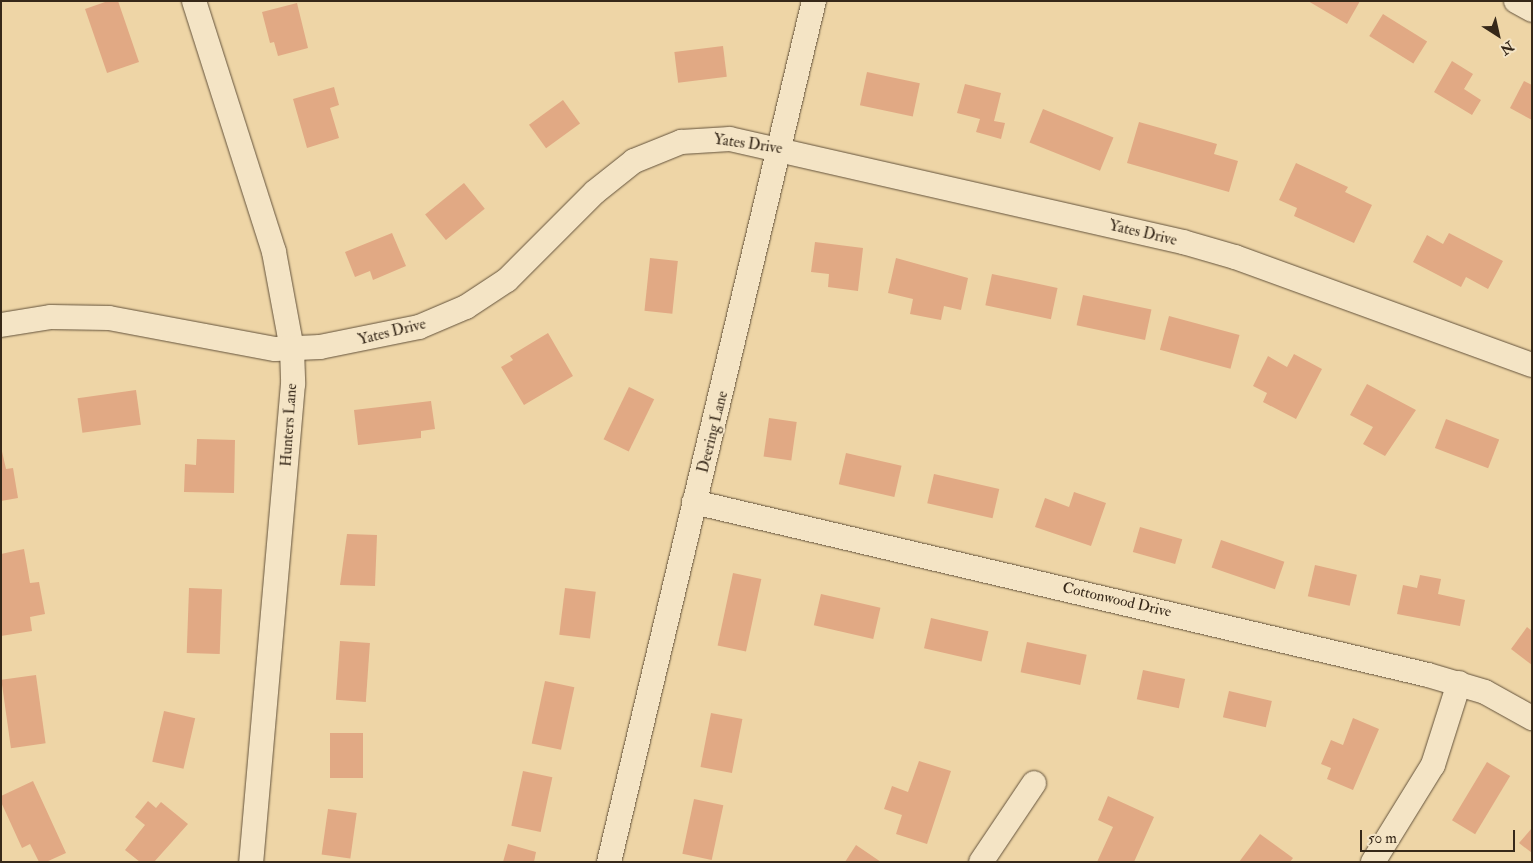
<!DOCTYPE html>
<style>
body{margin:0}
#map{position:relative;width:1533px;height:863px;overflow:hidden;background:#eed5a6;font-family:"IM FELL Double Pica",serif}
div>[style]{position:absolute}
.building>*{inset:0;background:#e1a984;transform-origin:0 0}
.roads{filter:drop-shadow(0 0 1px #64533c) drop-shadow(0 0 1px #64533c)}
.street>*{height:24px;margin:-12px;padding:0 12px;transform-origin:12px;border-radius:12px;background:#f4e4c5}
span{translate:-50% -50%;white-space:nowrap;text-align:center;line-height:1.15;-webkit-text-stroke:4px #f4e4c5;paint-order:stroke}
.street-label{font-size:15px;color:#362819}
.frame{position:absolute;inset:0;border:2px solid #362819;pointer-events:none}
.north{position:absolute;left:1473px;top:10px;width:50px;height:50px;-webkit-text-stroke:4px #f4e4c5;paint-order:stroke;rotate:145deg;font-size:14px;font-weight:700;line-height:20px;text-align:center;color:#362819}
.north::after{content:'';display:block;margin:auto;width:18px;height:22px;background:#362819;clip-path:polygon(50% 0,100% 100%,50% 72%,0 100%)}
.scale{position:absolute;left:1360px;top:830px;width:155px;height:22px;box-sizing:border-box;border:2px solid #362819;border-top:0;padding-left:6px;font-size:15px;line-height:18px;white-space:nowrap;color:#362819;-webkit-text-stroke:4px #f4e4c5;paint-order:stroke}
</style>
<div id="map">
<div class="building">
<div style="clip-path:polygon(108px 1px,118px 1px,139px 62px,107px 73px,85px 9px)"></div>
<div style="clip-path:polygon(1308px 1px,1360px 1px,1347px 24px)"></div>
<div style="clip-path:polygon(297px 3px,308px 48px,278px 56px,274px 42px,270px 43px,262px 12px)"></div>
<div style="left:1383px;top:14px;width:52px;height:26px;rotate:32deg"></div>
<div style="left:723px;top:46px;width:31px;height:49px;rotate:83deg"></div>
<div style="clip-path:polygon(1452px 61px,1473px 74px,1464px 89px,1481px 100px,1472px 115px,1434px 92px)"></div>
<div style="left:867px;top:72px;width:54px;height:34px;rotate:12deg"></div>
<div style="clip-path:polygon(1524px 81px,1532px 85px,1532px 120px,1510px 108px)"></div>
<div style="clip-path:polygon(965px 84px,1001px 93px,994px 121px,1005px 123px,1001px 139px,976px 132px,980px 119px,957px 113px)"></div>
<div style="clip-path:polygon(334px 87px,339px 105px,330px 108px,339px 138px,307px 148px,293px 99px)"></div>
<div style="left:563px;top:100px;width:29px;height:42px;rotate:54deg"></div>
<div style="left:1043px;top:109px;width:76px;height:36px;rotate:22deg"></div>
<div style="clip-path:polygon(1139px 122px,1217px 144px,1214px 154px,1238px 161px,1229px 192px,1127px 163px)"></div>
<div style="clip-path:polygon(1296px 163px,1348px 187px,1345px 192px,1372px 205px,1354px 243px,1294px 216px,1297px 208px,1279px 200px)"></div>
<div style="left:464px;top:183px;width:33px;height:50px;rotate:51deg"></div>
<div style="clip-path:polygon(392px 233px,406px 266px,373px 280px,370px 271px,355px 277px,345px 252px)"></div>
<div style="clip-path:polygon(1449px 233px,1503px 261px,1488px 289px,1466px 277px,1461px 287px,1413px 262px,1427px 235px,1443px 244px)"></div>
<div style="clip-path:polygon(815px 242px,863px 248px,858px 291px,828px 287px,829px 274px,811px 272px)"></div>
<div style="left:650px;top:258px;width:28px;height:53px;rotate:6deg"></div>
<div style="clip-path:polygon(896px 258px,968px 278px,961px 310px,944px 306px,941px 320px,910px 314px,913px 299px,888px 293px)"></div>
<div style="left:992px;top:274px;width:67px;height:32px;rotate:12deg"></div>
<div style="left:1083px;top:295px;width:70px;height:31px;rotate:12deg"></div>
<div style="left:1169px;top:316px;width:73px;height:35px;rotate:15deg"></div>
<div style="clip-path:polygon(548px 333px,573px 376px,524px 405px,501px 367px,513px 360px,510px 356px)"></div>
<div style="clip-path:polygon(1294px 354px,1322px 369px,1296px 419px,1263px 402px,1267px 393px,1253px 386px,1268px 356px,1287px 367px)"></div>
<div style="clip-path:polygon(1367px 384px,1416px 410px,1385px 456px,1363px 444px,1373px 427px,1350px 415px)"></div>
<div style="left:629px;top:387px;width:28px;height:58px;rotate:26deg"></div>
<div style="left:136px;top:390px;width:35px;height:59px;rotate:82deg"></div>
<div style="clip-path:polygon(431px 401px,435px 429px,421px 431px,421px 438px,358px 445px,354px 410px)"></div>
<div style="left:769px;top:418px;width:28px;height:39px;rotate:8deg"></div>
<div style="left:1446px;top:419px;width:57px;height:31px;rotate:21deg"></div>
<div style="clip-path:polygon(197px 439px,235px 440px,234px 493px,184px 492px,185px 464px,196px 465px)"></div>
<div style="clip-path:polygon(1px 447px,6px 469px,13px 468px,18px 498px,1px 501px)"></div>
<div style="left:846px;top:453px;width:57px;height:32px;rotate:13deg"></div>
<div style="left:934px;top:474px;width:67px;height:30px;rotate:13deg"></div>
<div style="clip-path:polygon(1074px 492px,1106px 503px,1091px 546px,1035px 527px,1045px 498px,1069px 507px)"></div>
<div style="left:1140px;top:527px;width:44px;height:26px;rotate:16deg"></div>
<div style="clip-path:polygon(347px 534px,377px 535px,375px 586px,340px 585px)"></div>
<div style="left:1221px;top:540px;width:67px;height:29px;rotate:19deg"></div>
<div style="clip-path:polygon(24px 549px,30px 583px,39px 582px,45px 614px,30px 617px,32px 631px,1px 636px,1px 554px)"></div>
<div style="left:1315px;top:565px;width:43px;height:32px;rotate:13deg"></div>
<div style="left:733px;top:573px;width:29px;height:74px;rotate:12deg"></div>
<div style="clip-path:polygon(1420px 575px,1441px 579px,1438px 594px,1465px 600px,1460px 626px,1397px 614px,1403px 585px,1417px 588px)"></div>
<div style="left:189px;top:588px;width:33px;height:65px;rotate:2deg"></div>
<div style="left:565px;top:588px;width:31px;height:47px;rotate:7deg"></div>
<div style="left:821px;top:594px;width:61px;height:32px;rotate:13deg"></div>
<div style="left:931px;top:618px;width:59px;height:31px;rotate:13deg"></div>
<div style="clip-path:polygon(1527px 627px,1532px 631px,1532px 665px,1511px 649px)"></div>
<div style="left:340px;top:641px;width:30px;height:59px;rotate:4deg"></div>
<div style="left:1027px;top:642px;width:61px;height:31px;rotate:12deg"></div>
<div style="left:1143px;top:670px;width:43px;height:30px;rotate:12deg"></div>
<div style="left:36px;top:675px;width:69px;height:35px;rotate:82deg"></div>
<div style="left:545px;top:681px;width:30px;height:64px;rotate:12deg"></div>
<div style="left:1229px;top:691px;width:44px;height:27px;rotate:13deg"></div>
<div style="left:164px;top:711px;width:32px;height:52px;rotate:13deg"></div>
<div style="left:711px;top:713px;width:32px;height:55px;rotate:11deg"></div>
<div style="clip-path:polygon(1353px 718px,1379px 729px,1353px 790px,1327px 779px,1331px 768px,1321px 764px,1331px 740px,1343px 745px)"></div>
<div style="left:330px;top:733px;width:33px;height:45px"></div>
<div style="clip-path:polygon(919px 761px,951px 771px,927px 844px,896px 834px,902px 815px,884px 809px,892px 786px,908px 792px)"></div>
<div style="left:1487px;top:762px;width:27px;height:68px;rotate:31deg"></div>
<div style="left:523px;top:771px;width:30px;height:56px;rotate:12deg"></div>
<div style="clip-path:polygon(33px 781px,66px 853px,46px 862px,39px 862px,30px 844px,22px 848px,1px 802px,1px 796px)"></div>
<div style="clip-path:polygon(1108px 796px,1154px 817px,1134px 862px,1097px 862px,1113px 827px,1098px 820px)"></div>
<div style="left:694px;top:799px;width:30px;height:56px;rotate:12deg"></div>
<div style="clip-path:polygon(148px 801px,156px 808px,161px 802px,188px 824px,154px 862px,140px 862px,125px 850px,145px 825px,135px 817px)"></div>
<div style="left:328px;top:809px;width:29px;height:46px;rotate:8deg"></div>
<div style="clip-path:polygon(1532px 828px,1532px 853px,1519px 843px)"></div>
<div style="clip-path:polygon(1260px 834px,1293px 858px,1290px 862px,1239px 862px)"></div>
<div style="clip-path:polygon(508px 844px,536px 852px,534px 862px,503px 862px)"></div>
<div style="clip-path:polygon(856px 845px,881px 862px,845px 862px)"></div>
</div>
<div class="roads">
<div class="street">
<div style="left:194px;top:1px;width:263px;rotate:72.3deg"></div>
<div style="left:274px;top:252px;width:99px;rotate:79.5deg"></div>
<div style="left:292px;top:349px;width:35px;rotate:88deg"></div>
<div style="left:293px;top:384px;width:480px;rotate:95deg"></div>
<div style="left:1516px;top:1px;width:18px;rotate:29deg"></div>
<div style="left:1px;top:325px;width:51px;rotate:-9.1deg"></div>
<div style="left:51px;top:317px;width:58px;rotate:1deg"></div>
<div style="left:109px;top:318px;width:169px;rotate:10.6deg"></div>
<div style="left:275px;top:349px;width:45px;rotate:-2.5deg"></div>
<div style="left:320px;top:347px;width:101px;rotate:-11.4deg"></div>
<div style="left:419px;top:327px;width:51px;rotate:-23.1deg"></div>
<div style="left:466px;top:307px;width:49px;rotate:-33.4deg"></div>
<div style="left:507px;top:280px;width:124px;rotate:-45deg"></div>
<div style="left:595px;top:192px;width:50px;rotate:-38.5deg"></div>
<div style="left:634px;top:161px;width:51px;rotate:-22deg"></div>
<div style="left:681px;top:142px;width:49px;rotate:-3.5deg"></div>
<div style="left:730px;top:139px;width:465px;rotate:12.8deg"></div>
<div style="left:1183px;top:242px;width:54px;rotate:16.1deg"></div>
<div style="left:1235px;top:257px;width:316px;rotate:20deg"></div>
<div style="left:694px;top:502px;width:754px;rotate:13.26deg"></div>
<div style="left:1428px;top:675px;width:59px;rotate:16.6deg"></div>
<div style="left:1485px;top:692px;width:54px;rotate:29deg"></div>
<div style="left:609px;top:862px;width:885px;rotate:-76.61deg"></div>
<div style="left:981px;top:862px;width:95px;rotate:-56.1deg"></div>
<div style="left:1373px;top:862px;width:114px;rotate:-58.3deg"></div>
<div style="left:1433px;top:765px;width:86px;rotate:-72.4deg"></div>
</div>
</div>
<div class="street-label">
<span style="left:748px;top:144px;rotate:8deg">Yates Drive</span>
<span style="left:1143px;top:233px;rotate:13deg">Yates Drive</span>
<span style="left:392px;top:332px;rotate:-14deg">Yates Drive</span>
<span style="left:289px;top:425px;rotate:-86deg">Hunters Lane</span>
<span style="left:713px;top:432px;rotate:-76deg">Deering Lane</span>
<span style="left:1117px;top:600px;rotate:13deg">Cottonwood Drive</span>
</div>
<div class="frame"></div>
<div class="north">N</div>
<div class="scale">50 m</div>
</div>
